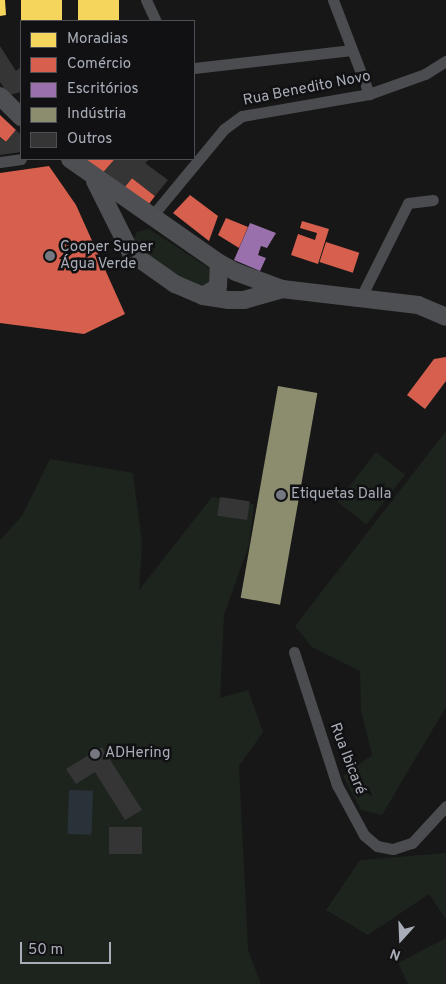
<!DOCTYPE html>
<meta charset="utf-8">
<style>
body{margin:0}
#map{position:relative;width:446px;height:984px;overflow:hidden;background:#171717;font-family:Overpass,sans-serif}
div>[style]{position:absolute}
.green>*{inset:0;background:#1d241e;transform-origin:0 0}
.water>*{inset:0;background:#2a3239;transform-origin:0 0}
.homes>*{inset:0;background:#f6d55c;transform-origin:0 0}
.shops>*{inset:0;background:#d6604d;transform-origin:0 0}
.offices>*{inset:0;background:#9970ab}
.industry>*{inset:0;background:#8c8c6e;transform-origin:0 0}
.building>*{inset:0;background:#353536;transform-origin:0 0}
.minor>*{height:11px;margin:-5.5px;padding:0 5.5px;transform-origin:5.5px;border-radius:5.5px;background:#4b4c50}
.primary>*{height:18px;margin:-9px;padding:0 9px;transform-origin:9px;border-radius:9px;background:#4d4f52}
.dots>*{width:14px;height:14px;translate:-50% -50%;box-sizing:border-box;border:2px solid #111113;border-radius:50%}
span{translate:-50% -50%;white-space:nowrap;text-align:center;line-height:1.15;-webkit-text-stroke:5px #111113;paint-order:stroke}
.street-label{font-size:15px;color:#a8adb8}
.poi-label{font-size:15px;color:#a8adb8}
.left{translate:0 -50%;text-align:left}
.legend{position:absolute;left:20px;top:20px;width:175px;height:140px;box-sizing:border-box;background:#111113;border:1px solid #4d4f55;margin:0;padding:6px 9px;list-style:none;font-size:15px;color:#a8adb8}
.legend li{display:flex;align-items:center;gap:10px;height:25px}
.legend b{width:25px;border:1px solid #4d4f55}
.north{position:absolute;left:376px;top:914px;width:50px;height:50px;-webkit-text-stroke:4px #111113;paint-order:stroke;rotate:200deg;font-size:14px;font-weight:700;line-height:20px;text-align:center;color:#a8adb8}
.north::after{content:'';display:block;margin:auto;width:18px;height:22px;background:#a8adb8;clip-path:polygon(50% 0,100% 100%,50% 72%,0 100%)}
.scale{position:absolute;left:20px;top:942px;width:91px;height:22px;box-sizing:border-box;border:2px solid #a8adb8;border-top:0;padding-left:6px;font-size:15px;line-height:18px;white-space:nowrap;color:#a8adb8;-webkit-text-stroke:4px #111113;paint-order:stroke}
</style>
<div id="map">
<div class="green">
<div style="clip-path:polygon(149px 229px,209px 268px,212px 274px,209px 285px,198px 289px,142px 254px,133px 242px,137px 232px)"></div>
<div style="clip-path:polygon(446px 431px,446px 707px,382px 815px,361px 810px,343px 776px,372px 755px,361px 710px,360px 671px,312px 647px,295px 626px)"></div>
<div style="left:376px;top:452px;width:37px;height:63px;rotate:38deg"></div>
<div style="clip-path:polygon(50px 459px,133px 473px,142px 543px,139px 590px,212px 497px,254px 504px,249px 545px,224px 615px,220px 698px,248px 690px,263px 732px,239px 766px,248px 950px,261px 984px,0 984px,0 540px,22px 516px)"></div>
<div style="clip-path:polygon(446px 853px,446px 919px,429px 894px,368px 935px,326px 910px,360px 860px)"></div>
<div style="clip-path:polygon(446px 938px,446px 984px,408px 984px,398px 963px)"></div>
</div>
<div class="water">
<div style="left:69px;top:790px;width:24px;height:44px;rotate:2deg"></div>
</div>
<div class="homes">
<div style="clip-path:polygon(0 0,5px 0,6px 15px,0 16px)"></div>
<div style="left:21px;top:0;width:41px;height:21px"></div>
<div style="left:78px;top:0;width:41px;height:21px"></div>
</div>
<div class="shops">
<div style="clip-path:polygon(0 115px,16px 130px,6px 142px,0 137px)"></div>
<div style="clip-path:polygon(80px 159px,115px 159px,101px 175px)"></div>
<div style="clip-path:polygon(49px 166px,76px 205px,125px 314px,84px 334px,0 323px,0 173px)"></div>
<div style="clip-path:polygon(132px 178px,155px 196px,149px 204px,124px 188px)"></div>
<div style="clip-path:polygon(190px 195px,218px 216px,209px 241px,173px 213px)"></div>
<div style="clip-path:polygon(226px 218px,248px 227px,239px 248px,218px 235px)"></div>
<div style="clip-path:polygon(302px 221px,329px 229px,318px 264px,291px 255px,298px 234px,315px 240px,317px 233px,300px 228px)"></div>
<div style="left:326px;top:242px;width:35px;height:21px;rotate:18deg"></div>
<div style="clip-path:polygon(446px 357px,446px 381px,425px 409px,407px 395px,434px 359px)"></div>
</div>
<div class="offices">
<div style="clip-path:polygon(250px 223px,276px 233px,267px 248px,261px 246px,258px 255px,266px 258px,260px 271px,234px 260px)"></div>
</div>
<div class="industry">
<div style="left:278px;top:386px;width:40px;height:215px;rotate:10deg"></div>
</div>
<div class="building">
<div style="clip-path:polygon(0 46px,16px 71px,21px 67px,21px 92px,9px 95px,0 82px)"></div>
<div style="clip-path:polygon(16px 130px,21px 135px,21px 152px,0 155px,0 137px,6px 142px)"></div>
<div style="clip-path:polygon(115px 159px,150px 159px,145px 163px,168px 180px,155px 196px,132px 178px,122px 190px,101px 175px)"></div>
<div style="left:220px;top:497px;width:30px;height:19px;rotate:8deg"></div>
<div style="clip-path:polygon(102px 747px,142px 810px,125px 820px,95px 772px,76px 784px,66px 769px)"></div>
<div style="left:142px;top:827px;width:27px;height:33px;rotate:90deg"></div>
</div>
<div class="minor">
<div style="left:146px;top:0;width:23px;rotate:65deg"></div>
<div style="left:333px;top:0;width:101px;rotate:69deg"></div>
<div style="left:194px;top:68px;width:159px;rotate:-6.5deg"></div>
<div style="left:0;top:162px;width:21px;rotate:-8deg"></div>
<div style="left:152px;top:216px;width:113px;rotate:-50.4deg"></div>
<div style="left:224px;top:129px;width:22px;rotate:-36deg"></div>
<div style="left:242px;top:116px;width:129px;rotate:-9.8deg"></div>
<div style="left:369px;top:94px;width:59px;rotate:-19.7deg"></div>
<div style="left:425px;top:74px;width:25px;rotate:-32deg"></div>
<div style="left:361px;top:297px;width:105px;rotate:-63.4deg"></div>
<div style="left:408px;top:203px;width:25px;rotate:-7deg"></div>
<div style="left:294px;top:652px;width:140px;rotate:72.1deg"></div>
<div style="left:337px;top:785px;width:57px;rotate:61.6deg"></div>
<div style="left:364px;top:835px;width:17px;rotate:40deg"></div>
<div style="left:377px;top:846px;width:16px;rotate:11deg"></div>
<div style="left:393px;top:849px;width:20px;rotate:-18deg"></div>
<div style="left:412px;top:843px;width:50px;rotate:-47.4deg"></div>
</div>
<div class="primary">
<div style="left:0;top:96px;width:30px;rotate:45deg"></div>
<div style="left:70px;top:159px;width:182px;rotate:34.9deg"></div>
<div style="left:219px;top:263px;width:19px;rotate:28deg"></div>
<div style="left:236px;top:272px;width:49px;rotate:20.3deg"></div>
<div style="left:282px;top:289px;width:137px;rotate:6.7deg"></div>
<div style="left:418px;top:305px;width:30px;rotate:23deg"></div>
<div style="left:95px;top:181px;width:80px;rotate:63.4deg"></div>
<div style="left:131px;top:253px;width:54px;rotate:35.2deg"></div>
<div style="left:175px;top:284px;width:30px;rotate:23deg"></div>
<div style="left:203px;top:296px;width:25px;rotate:9deg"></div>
<div style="left:228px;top:300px;width:16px"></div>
<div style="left:244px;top:300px;width:40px;rotate:-16deg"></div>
<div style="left:203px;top:296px;width:17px;rotate:-31deg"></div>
<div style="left:218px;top:287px;width:24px;rotate:-88deg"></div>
</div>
<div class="dots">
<div style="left:50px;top:256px;background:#757880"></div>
<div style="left:281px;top:495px;background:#757880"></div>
<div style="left:95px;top:754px;background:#757880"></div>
</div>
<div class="street-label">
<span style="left:307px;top:89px;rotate:-11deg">Rua Benedito Novo</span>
<span style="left:347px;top:759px;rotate:69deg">Rua Ibicaré</span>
</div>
<div class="poi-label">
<span class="left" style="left:60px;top:256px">Cooper Super<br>Água Verde</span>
<span class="left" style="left:291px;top:495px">Etiquetas Dalla</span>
<span class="left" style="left:105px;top:754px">ADHering</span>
</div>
<ul class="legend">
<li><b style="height:14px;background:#f6d55c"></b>Moradias</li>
<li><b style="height:14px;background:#d6604d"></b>Comércio</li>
<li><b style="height:14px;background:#9970ab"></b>Escritórios</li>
<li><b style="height:14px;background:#8c8c6e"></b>Indústria</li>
<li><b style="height:14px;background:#353536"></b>Outros</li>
</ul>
<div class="north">N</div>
<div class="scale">50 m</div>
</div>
